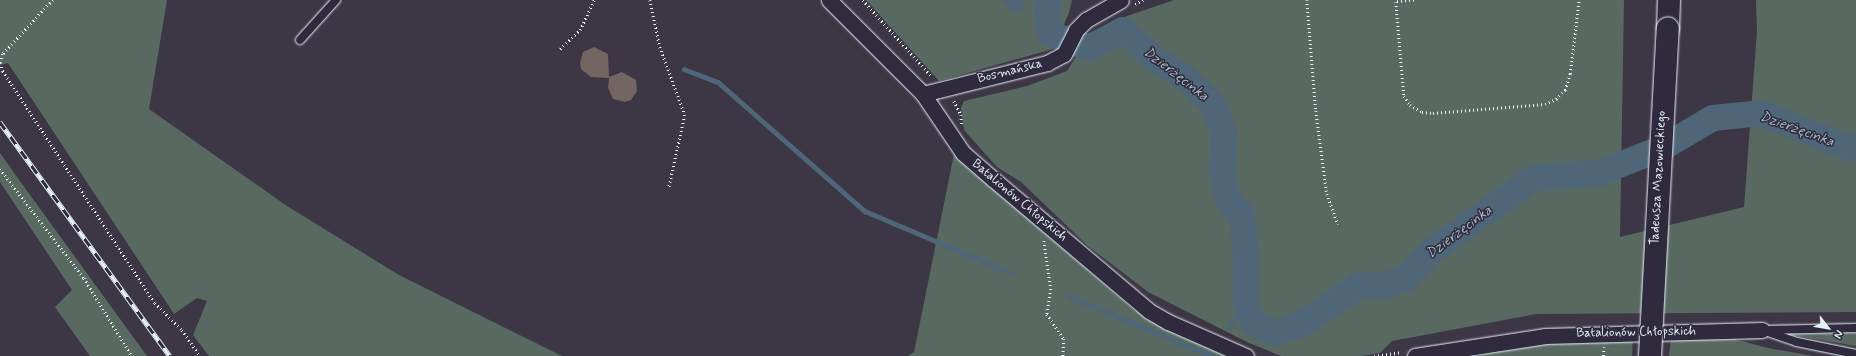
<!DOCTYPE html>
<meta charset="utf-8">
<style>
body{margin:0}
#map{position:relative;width:1856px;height:356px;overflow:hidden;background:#3d3644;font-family:Mynerve,sans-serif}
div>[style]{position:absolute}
.green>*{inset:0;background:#586962}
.water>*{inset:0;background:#4e6678}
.stream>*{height:4.5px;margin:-2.25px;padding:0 2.25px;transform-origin:2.25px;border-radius:2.25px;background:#4e6678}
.river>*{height:26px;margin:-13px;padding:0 13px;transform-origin:13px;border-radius:13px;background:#4e6678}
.building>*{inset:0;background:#736561}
.path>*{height:2.5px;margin-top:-1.25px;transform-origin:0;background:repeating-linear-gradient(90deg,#e8f1f8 0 1px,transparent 0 4px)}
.roads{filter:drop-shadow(0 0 1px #e8f1f8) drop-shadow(0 0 1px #e8f1f8)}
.lane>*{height:8px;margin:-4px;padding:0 4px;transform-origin:4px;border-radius:4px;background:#2f2a3d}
.street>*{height:15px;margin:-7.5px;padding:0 7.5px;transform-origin:7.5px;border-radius:7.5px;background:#2f2a3d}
.secondary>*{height:22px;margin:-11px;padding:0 11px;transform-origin:11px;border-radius:11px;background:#2f2a3d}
.rail>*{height:4.5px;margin-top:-2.25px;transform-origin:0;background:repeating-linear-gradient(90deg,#2f2a3d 0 9px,#e8f1f8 0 18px);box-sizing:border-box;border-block:1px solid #e8f1f8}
.bridges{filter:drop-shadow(0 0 1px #e8f1f8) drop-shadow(0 0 1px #e8f1f8)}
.secondary-bridge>*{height:22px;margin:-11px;padding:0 11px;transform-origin:11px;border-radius:11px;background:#2f2a3d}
span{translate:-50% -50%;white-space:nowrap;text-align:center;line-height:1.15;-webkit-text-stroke:3px #2f2a3d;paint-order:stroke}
.street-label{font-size:13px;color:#e8f1f8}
.water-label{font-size:14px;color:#aab9c5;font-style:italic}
.north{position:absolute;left:1808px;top:308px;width:40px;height:40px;-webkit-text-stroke:3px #2f2a3d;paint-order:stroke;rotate:121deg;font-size:11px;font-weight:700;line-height:16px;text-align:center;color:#e8f1f8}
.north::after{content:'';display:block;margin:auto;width:14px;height:18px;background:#e8f1f8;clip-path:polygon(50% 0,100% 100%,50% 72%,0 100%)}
</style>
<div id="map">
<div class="green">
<div style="clip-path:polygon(0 0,167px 0,149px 109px,287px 206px,399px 275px,562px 356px,209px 356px,193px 335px,207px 301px,197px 298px,174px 314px,8px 63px,0 65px)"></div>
<div style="clip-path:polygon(866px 0,1072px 0,1069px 13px,1053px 49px,939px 81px)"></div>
<div style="clip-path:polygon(1174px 0,1624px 0,1620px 237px,1744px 207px,1757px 31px,1756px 0,1856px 0,1856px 312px,1536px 314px,1392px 341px,1380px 353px,1361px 356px,1281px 356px,1247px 342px,1148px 292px,1088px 246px,1021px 182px,997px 167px,964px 130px,961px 108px,964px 101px,1027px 86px,1067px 71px,1087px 39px,1127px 16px)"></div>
<div style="clip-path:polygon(0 153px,25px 188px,147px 356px,90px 356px,55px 307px,72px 290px,0 182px)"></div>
<div style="clip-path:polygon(954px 154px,1134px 310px,1227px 356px,908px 356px,914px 352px)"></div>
<div style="clip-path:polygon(1856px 333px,1856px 346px,1785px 334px)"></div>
<div style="clip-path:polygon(1633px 336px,1632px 356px,1479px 356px,1543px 338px)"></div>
<div style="clip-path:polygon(1726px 337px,1768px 348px,1813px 356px,1669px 356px,1671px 339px)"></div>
</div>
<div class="water">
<div style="clip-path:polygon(1002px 0,1024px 0,1025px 2px,1021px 12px,1013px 12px)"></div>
</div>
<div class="stream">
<div style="left:684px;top:69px;width:36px;rotate:21deg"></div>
<div style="left:718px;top:82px;width:196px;rotate:41.3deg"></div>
<div style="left:865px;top:211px;width:159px;rotate:23deg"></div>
<div style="left:1069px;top:296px;width:154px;rotate:22.9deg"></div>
<div style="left:1229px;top:327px;width:31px;rotate:-57deg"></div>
</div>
<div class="river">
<div style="left:1050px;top:0;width:11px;rotate:105deg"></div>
<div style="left:1047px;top:11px;width:23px;rotate:80deg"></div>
<div style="left:1051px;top:34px;width:40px;rotate:20.2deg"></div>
<div style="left:1089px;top:48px;width:38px;rotate:-28deg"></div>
<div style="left:1123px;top:30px;width:45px;rotate:42.3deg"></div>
<div style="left:1156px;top:60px;width:35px;rotate:31deg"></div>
<div style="left:1186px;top:78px;width:34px;rotate:43deg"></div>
<div style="left:1211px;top:101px;width:33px;rotate:67deg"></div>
<div style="left:1224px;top:131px;width:41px;rotate:92.8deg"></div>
<div style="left:1222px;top:172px;width:26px;rotate:79deg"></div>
<div style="left:1227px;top:198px;width:23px;rotate:50deg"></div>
<div style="left:1242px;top:216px;width:42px;rotate:84.6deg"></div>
<div style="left:1246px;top:258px;width:43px;rotate:90deg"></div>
<div style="left:1246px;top:301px;width:23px;rotate:70deg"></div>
<div style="left:1254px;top:323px;width:22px;rotate:27deg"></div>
<div style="left:1274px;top:333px;width:28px;rotate:-18deg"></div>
<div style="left:1301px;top:324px;width:71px;rotate:-33.5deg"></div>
<div style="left:1360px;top:285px;width:25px"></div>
<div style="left:1385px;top:285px;width:21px;rotate:-17deg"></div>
<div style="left:1405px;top:279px;width:35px;rotate:-47deg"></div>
<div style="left:1429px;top:253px;width:129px;rotate:-35.5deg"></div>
<div style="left:1534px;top:178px;width:65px;rotate:-4.4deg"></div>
<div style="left:1599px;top:173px;width:68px;rotate:-21.6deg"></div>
<div style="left:1662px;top:148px;width:59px;rotate:-30.5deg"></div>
<div style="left:1713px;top:118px;width:48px;rotate:-5.9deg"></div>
<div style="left:1761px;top:113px;width:80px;rotate:22.1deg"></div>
<div style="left:1835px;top:143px;width:22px;rotate:16deg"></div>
</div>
<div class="building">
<div style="clip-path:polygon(594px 47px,608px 54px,609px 77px,622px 72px,636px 80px,637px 91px,631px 100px,625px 102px,613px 99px,608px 88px,609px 78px,591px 77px,581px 69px,580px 63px,583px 52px)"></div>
</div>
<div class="path">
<div style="left:53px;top:0;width:74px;rotate:132.8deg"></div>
<div style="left:3px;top:54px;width:9px;rotate:108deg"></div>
<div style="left:0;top:63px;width:9px;rotate:69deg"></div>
<div style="left:3px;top:71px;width:277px;rotate:56.8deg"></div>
<div style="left:155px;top:303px;width:38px;rotate:45deg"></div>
<div style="left:182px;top:330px;width:32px;rotate:55deg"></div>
<div style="left:650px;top:0;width:48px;rotate:78deg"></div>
<div style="left:660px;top:47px;width:72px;rotate:69.8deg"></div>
<div style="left:685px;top:115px;width:75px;rotate:102.4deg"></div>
<div style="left:863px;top:0;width:103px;rotate:48.1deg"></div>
<div style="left:1307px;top:0;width:111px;rotate:85.4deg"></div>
<div style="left:1316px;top:111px;width:84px;rotate:82.5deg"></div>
<div style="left:1327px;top:194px;width:32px;rotate:70deg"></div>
<div style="left:1414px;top:0;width:18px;rotate:174deg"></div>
<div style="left:1396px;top:2px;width:94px;rotate:85.1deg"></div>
<div style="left:1404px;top:96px;width:11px;rotate:56deg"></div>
<div style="left:1410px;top:105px;width:14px;rotate:30deg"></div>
<div style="left:1422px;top:112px;width:11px;rotate:5deg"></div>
<div style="left:1433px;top:113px;width:112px;rotate:-4.6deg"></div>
<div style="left:1545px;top:104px;width:12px;rotate:-24deg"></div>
<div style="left:1556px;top:99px;width:13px;rotate:-45deg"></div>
<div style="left:1565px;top:90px;width:17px;rotate:-73deg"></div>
<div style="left:1570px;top:74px;width:75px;rotate:-83.1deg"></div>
<div style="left:1135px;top:4px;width:9px;rotate:-27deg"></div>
<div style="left:560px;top:49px;width:28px;rotate:-44deg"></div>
<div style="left:580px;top:30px;width:33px;rotate:-65deg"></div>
<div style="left:954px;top:101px;width:16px;rotate:63deg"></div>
<div style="left:961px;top:115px;width:11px;rotate:85deg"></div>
<div style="left:0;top:169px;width:138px;rotate:52.4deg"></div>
<div style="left:84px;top:278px;width:92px;rotate:58.4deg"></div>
<div style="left:1044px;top:241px;width:49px;rotate:81.7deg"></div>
<div style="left:1051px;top:289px;width:25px;rotate:99deg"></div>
<div style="left:1047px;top:314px;width:30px;rotate:56deg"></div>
<div style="left:1064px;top:339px;width:17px;rotate:93deg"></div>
<div style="left:1374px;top:356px;width:27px;rotate:-8deg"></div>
<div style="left:1603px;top:356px;width:9px;rotate:-84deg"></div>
</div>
<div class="roads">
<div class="lane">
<div style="left:300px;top:40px;width:54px;rotate:-48deg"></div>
<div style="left:1762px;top:330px;width:37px;rotate:19deg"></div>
<div style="left:1797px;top:342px;width:60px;rotate:11.5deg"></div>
<div style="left:1765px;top:330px;width:91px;rotate:-1.3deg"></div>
</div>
<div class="street">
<div style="left:829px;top:0;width:133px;rotate:45deg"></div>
<div style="left:923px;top:94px;width:71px;rotate:55.9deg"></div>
<div style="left:963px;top:153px;width:40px;rotate:41deg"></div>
<div style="left:993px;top:179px;width:204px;rotate:40.2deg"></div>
<div style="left:1149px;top:311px;width:22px;rotate:30deg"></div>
<div style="left:1168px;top:322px;width:85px;rotate:23.6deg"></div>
<div style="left:923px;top:94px;width:128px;rotate:-14deg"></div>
<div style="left:1047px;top:63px;width:19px;rotate:-28deg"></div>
<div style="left:1064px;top:54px;width:27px;rotate:-63deg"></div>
<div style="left:1076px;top:30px;width:14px;rotate:-45deg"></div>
<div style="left:1086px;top:20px;width:40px;rotate:-29.7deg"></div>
<div style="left:1415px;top:356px;width:132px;rotate:-8.7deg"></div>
<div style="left:1545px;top:336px;width:217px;rotate:-1.6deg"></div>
</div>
<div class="secondary">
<div style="left:1668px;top:28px;width:28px;rotate:-88deg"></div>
</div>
</div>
<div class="rail">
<div style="left:0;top:122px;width:289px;rotate:54deg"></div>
</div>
<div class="bridges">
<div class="secondary-bridge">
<div style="left:1650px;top:356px;width:328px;rotate:-86.9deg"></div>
</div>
</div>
<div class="street-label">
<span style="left:1010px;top:72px;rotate:-14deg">Bosmańska</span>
<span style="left:1659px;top:178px;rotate:-87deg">Tadeusza Mazowieckiego</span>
<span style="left:1019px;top:201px;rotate:40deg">Batalionów Chłopskich</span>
<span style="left:1636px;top:333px;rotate:-1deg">Batalionów Chłopskich</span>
</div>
<div class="water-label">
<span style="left:1176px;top:74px;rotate:38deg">Dzierżęcinka</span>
<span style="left:1797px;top:129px;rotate:20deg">Dzierżęcinka</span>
<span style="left:1459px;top:232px;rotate:-37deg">Dzierżęcinka</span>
</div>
<div class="north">N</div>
</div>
